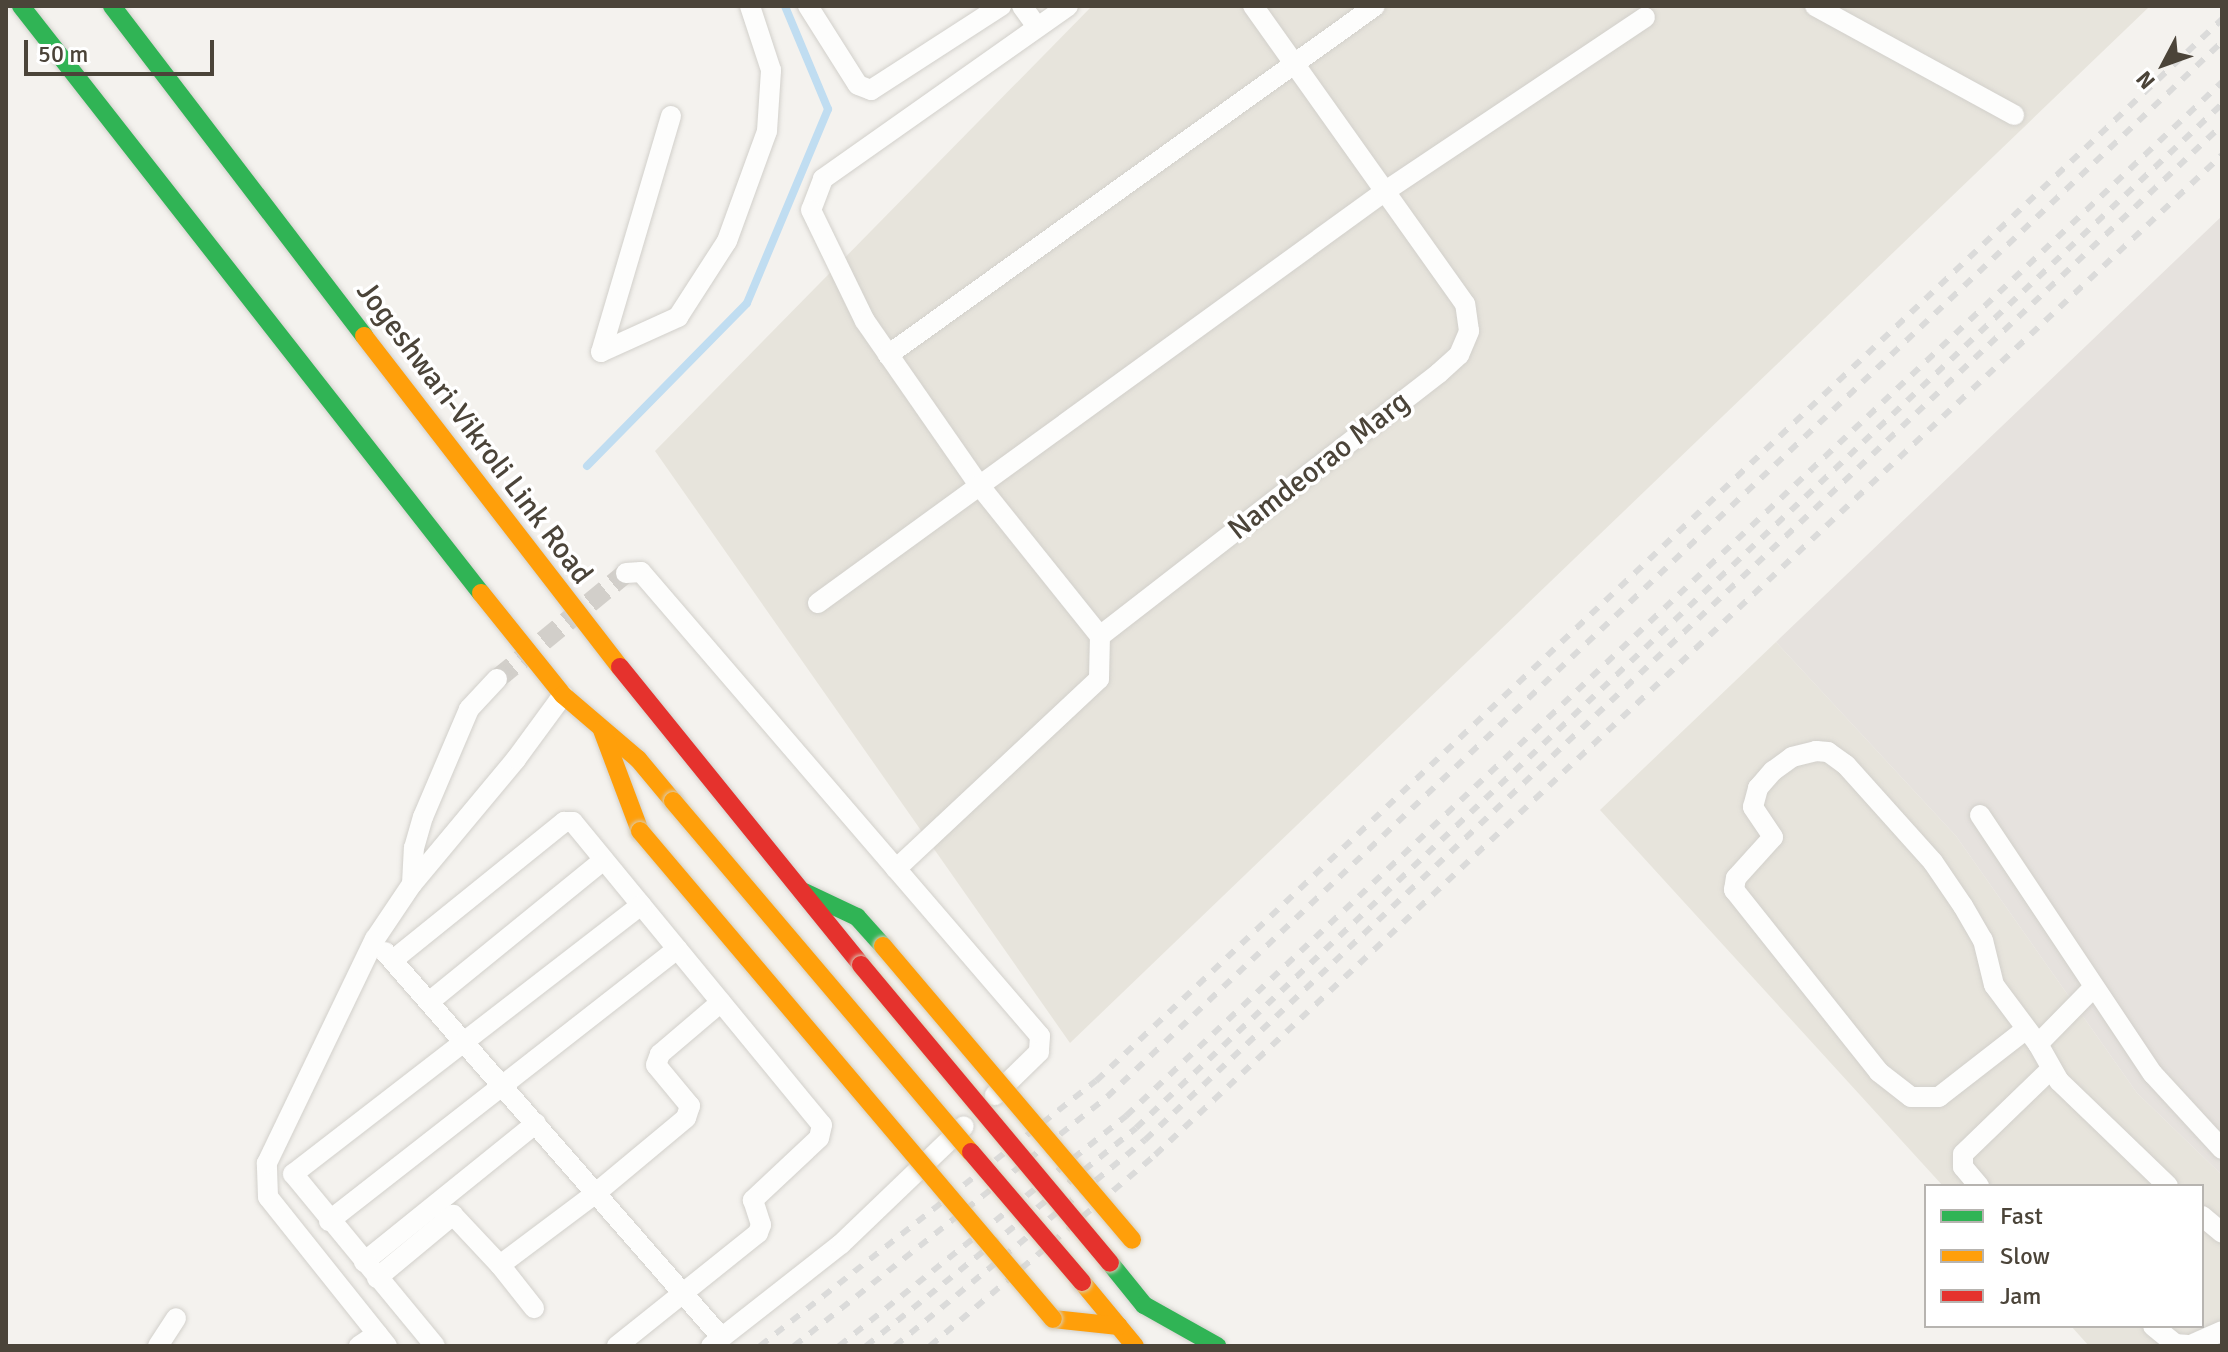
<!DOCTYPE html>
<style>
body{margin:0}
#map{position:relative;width:2228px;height:1352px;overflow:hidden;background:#f4f2ee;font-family:Signika,sans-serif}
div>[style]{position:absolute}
.residential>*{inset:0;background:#e7e4dc}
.industrial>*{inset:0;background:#e6e2de}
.stream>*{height:8px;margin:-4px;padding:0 4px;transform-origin:4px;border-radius:4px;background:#c0ddf1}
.street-tunnel>*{height:20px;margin-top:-10px;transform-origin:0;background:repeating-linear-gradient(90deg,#d2cfca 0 20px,transparent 0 30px)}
.roads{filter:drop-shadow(0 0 2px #d2d0cb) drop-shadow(0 0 2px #d2d0cb)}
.street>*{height:20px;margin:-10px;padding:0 10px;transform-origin:10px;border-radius:10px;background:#fdfdfc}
.fast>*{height:18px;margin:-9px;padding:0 9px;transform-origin:9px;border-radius:9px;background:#30b455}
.slow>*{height:18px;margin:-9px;padding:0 9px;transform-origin:9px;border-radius:9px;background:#ff9f0a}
.jam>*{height:18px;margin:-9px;padding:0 9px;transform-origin:9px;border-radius:9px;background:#e5322d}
.rail>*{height:6px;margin-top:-3px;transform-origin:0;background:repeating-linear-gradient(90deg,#dbdbda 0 10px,transparent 0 20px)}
.bridges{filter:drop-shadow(0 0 2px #d6cebb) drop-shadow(0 0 2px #d6cebb)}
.slow-bridge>*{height:18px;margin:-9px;padding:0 9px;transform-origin:9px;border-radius:9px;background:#ff9f0a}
.jam-bridge>*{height:18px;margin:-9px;padding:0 9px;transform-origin:9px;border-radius:9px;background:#e5322d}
span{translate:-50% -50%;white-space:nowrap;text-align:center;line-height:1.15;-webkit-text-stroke:7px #fff;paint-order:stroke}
.street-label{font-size:30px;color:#4b4439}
.frame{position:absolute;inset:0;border:8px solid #4b4439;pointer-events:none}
.legend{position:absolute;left:1924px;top:1184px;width:280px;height:144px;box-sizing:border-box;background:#fff;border:2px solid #b7b4b0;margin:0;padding:10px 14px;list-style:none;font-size:24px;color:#4b4439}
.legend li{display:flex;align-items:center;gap:16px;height:40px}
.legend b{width:40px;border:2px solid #b7b4b0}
.north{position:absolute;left:2124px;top:24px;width:80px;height:80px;-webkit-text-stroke:6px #fff;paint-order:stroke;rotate:229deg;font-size:22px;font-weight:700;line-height:32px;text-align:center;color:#4b4439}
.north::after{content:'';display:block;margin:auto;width:28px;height:36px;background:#4b4439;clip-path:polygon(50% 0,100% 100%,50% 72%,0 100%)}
.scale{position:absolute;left:24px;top:40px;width:190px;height:36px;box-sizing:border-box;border:4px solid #4b4439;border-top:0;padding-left:10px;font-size:24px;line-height:28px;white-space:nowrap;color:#4b4439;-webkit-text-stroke:6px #fff;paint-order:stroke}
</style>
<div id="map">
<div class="residential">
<div style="clip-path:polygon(1092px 6px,2150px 6px,1070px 1043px,655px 451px)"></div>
<div style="clip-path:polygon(1776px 642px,1956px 836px,2137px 1093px,2222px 1175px,2222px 1346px,2089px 1346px,2071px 1326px,2202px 1326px,2202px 1186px,1943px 1186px,1600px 810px)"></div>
</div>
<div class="industrial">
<div style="clip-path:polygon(2222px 216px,2222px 1175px,2137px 1093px,1956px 836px,1776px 642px)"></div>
</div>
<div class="stream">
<div style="left:587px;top:466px;width:228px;rotate:-45.5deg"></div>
<div style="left:747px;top:303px;width:210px;rotate:-67.3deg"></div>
<div style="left:828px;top:109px;width:112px;rotate:-112.7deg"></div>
</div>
<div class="street-tunnel">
<div style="left:497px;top:679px;width:167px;rotate:-39.4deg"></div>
</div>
<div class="roads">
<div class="street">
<div style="left:808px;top:6px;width:93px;rotate:57.7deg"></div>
<div style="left:858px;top:85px;width:14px;rotate:21deg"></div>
<div style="left:871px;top:90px;width:155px;rotate:-32.9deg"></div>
<div style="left:1022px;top:6px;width:26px;rotate:54deg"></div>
<div style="left:1068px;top:6px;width:300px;rotate:144.8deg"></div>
<div style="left:823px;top:179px;width:33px;rotate:111deg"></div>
<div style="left:811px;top:210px;width:123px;rotate:64.1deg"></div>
<div style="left:865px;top:321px;width:200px;rotate:55.2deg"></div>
<div style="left:979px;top:485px;width:193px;rotate:51.3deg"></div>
<div style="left:1815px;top:6px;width:227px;rotate:28.7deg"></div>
<div style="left:671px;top:116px;width:246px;rotate:106.5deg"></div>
<div style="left:601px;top:352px;width:85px;rotate:-24.4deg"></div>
<div style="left:678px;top:317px;width:90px;rotate:-57.2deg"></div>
<div style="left:727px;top:241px;width:117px;rotate:-70deg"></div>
<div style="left:767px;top:131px;width:61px;rotate:-86.2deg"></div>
<div style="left:771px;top:70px;width:67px;rotate:-108.2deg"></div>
<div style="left:888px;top:355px;width:599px;rotate:-35.63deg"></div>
<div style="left:626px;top:573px;width:15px;rotate:-4deg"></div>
<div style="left:641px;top:572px;width:612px;rotate:49.31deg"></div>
<div style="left:1040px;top:1036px;width:16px;rotate:94deg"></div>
<div style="left:1039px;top:1052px;width:62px;rotate:135.7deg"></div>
<div style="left:818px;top:603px;width:699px;rotate:-35.99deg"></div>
<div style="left:1384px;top:192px;width:314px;rotate:-33.8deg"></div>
<div style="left:1980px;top:815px;width:311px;rotate:56.3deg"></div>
<div style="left:2153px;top:1074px;width:102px;rotate:47.4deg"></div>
<div style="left:896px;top:869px;width:278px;rotate:-43.1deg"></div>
<div style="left:1099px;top:679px;width:43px;rotate:-88.7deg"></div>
<div style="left:1100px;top:636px;width:429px;rotate:-37.8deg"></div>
<div style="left:1439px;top:373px;width:27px;rotate:-42deg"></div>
<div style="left:1459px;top:355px;width:26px;rotate:-67deg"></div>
<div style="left:1469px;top:331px;width:27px;rotate:-98deg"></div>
<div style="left:1465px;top:304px;width:366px;rotate:-125.4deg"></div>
<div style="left:412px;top:884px;width:36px;rotate:-87deg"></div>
<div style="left:414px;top:848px;width:32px;rotate:-74deg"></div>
<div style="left:423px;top:817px;width:117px;rotate:-66.9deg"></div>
<div style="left:469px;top:709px;width:41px;rotate:-47deg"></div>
<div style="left:385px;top:952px;width:512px;rotate:48.88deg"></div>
<div style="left:393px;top:960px;width:220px;rotate:-38.9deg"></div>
<div style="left:564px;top:822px;width:9px"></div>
<div style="left:573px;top:822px;width:392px;rotate:50.6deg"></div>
<div style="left:822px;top:1125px;width:13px;rotate:103deg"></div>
<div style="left:819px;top:1138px;width:91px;rotate:136.8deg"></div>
<div style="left:753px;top:1200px;width:26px;rotate:72deg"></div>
<div style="left:761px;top:1225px;width:9px;rotate:111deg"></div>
<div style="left:758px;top:1233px;width:181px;rotate:141.3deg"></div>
<div style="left:429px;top:1002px;width:225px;rotate:-39.1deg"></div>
<div style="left:2025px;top:1030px;width:109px;rotate:142.1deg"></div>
<div style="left:1939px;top:1097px;width:28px;rotate:180deg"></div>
<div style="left:1911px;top:1097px;width:41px;rotate:-142deg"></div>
<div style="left:1879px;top:1072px;width:233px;rotate:-128.5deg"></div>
<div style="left:1734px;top:890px;width:12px;rotate:-81deg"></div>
<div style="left:1736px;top:878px;width:55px;rotate:-47.9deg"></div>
<div style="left:1773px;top:837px;width:36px;rotate:-124deg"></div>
<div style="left:1753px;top:807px;width:20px;rotate:-75deg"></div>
<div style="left:1758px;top:788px;width:23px;rotate:-49deg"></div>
<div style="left:1773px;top:771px;width:24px;rotate:-36deg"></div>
<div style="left:1792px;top:757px;width:25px;rotate:-14deg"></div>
<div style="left:1816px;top:751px;width:12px;rotate:5deg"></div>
<div style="left:1828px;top:752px;width:22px;rotate:36deg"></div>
<div style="left:1846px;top:765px;width:130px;rotate:48.1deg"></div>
<div style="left:1933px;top:862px;width:53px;rotate:55.7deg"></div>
<div style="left:1963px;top:906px;width:39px;rotate:60deg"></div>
<div style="left:1983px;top:940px;width:46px;rotate:76.3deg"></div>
<div style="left:1994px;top:985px;width:74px;rotate:53.3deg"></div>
<div style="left:2038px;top:1044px;width:77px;rotate:-45.5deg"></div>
<div style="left:2038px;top:1044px;width:43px;rotate:60.4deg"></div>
<div style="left:2059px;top:1081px;width:151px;rotate:43.9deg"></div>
<div style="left:1979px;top:1186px;width:25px;rotate:-130deg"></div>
<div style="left:1963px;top:1167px;width:13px;rotate:-90deg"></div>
<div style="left:1963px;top:1154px;width:122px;rotate:-44deg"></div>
<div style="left:2202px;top:1216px;width:26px;rotate:40deg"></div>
<div style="left:329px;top:1221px;width:442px;rotate:-38deg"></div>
<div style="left:364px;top:1262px;width:221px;rotate:-38.9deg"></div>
<div style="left:500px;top:1265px;width:55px;rotate:51.7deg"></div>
<div style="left:377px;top:1278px;width:99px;rotate:-39.7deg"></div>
<div style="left:453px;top:1215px;width:69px;rotate:46.8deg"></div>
<div style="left:500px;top:1265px;width:120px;rotate:-36.9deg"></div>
<div style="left:596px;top:1193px;width:117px;rotate:-39.8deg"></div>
<div style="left:686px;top:1118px;width:13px;rotate:-72deg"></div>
<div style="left:690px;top:1106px;width:53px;rotate:-129.7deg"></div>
<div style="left:656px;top:1065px;width:12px;rotate:-70deg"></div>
<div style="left:660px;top:1054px;width:80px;rotate:-40.4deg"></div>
<div style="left:2153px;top:1326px;width:28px;rotate:39deg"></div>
<div style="left:2175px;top:1344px;width:16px;rotate:4deg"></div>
<div style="left:2191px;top:1345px;width:34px;rotate:-24deg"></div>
<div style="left:158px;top:1346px;width:33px;rotate:-57deg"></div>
<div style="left:359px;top:1346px;width:22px;rotate:-34deg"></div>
<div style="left:387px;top:1346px;width:191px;rotate:-128.6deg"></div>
<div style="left:268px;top:1197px;width:34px;rotate:-92deg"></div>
<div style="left:267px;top:1163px;width:249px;rotate:-64.3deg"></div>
<div style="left:375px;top:939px;width:66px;rotate:-56.1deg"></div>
<div style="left:412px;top:884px;width:163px;rotate:-50.2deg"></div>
<div style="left:516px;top:759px;width:79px;rotate:-53.7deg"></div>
<div style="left:435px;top:1346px;width:223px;rotate:-129.5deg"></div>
<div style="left:293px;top:1174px;width:440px;rotate:-37.7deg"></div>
<div style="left:711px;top:1346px;width:165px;rotate:-38.1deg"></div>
<div style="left:841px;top:1244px;width:170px;rotate:-43.8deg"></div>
</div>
<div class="fast">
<div style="left:21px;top:6px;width:746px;rotate:51.92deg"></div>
<div style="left:112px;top:6px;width:415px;rotate:52.6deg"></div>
<div style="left:804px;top:892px;width:59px;rotate:25.3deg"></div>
<div style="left:857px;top:917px;width:39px;rotate:48deg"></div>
<div style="left:1110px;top:1263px;width:54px;rotate:51deg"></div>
<div style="left:1144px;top:1305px;width:84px;rotate:29.3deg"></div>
</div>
<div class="slow">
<div style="left:364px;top:336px;width:418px;rotate:52.3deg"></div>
<div style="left:481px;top:593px;width:131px;rotate:51.2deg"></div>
<div style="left:563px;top:695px;width:99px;rotate:40.5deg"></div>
<div style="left:638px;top:759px;width:55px;rotate:50.2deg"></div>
<div style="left:602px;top:730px;width:108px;rotate:69.4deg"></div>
<div style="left:1082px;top:1282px;width:83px;rotate:50.4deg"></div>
<div style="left:1053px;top:1319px;width:66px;rotate:6.1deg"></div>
</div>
<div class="jam">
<div style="left:620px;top:667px;width:383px;rotate:51deg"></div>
</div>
</div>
<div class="rail">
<div style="left:760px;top:1346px;width:428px;rotate:-38.3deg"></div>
<div style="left:1096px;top:1081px;width:1548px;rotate:-43.32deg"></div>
<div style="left:794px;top:1346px;width:400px;rotate:-38.5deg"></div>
<div style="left:1107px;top:1097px;width:1535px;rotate:-43.42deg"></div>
<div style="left:839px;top:1346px;width:368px;rotate:-38.7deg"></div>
<div style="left:1126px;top:1116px;width:1507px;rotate:-43.33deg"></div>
<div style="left:866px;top:1346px;width:347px;rotate:-38.9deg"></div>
<div style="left:1136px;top:1128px;width:1493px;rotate:-43.32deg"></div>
<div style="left:895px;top:1346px;width:324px;rotate:-39.5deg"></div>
<div style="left:1145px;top:1140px;width:1480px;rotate:-43.3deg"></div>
<div style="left:930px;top:1346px;width:295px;rotate:-40.3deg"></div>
<div style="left:1155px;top:1155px;width:1462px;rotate:-43.14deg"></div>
</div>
<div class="bridges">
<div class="slow-bridge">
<div style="left:673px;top:801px;width:460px;rotate:49.7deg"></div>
<div style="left:640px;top:831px;width:639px;rotate:49.76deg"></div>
<div style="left:883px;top:946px;width:385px;rotate:49.7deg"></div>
</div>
<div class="jam-bridge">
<div style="left:861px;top:965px;width:388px;rotate:50.1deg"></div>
<div style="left:971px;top:1152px;width:171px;rotate:49.5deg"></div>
</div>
</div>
<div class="street-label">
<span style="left:474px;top:433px;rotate:53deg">Jogeshwari-Vikroli Link Road</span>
<span style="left:1319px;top:466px;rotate:-38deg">Namdeorao Marg</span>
</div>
<div class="frame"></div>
<ul class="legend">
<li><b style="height:10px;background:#30b455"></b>Fast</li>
<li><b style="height:10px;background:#ff9f0a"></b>Slow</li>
<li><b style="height:10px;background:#e5322d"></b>Jam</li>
</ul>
<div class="north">N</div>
<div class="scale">50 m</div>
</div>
